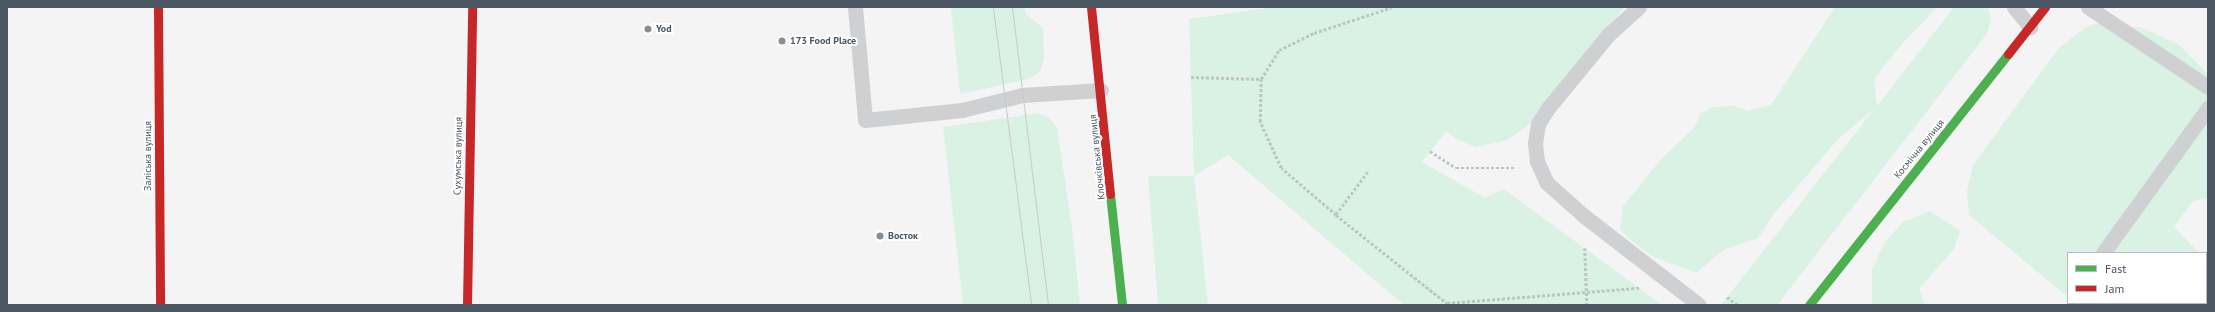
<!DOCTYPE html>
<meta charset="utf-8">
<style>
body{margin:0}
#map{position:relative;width:2215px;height:312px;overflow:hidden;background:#f4f4f4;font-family:"PT Sans",sans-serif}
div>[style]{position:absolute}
.green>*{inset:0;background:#d9f2e3}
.path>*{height:2.5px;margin-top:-1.25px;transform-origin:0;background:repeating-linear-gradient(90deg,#bcc7c4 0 3px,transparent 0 5px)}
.lane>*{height:15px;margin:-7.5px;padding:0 7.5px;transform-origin:7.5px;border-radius:7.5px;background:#ced0d2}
.fast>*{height:9px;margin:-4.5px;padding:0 4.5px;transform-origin:4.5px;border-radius:4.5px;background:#4caf50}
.jam>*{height:9px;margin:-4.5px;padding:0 4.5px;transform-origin:4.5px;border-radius:4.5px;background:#c62828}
.tram>*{height:1px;margin:-0.5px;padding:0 0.5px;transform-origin:0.5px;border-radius:0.5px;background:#c9cacc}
.dots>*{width:11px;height:11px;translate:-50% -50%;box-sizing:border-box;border:2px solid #fff;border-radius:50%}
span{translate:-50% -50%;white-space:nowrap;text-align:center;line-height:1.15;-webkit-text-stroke:4px #fff;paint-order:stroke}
.poi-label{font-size:10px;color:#4a5661;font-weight:700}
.left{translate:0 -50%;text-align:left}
.street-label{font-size:10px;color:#4a5661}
.frame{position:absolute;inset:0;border:8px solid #4a5661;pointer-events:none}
.legend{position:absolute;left:2067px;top:252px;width:140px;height:52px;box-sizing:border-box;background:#fff;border:1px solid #b7bbc0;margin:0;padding:5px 7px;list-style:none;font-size:12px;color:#4a5661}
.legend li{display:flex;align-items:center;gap:8px;height:20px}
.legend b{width:20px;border:1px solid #b7bbc0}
</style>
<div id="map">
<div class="green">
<div style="clip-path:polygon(951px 7px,1025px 7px,1026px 14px,1043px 28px,1044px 57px,1041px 70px,1036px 75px,1024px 80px,960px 94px)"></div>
<div style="clip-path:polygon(1276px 7px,1625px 7px,1529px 125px,1507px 140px,1476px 147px,1458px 140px,1446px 131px,1422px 162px,1485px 198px,1504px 189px,1662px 305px,1404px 305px,1228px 155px,1194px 176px,1208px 305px,1158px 305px,1148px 176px,1194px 176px,1189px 19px)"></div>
<div style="clip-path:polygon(1835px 7px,1937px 7px,1900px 46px,1874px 79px,1877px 106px,1954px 7px,1988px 7px,1991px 20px,1986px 35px,1777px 305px,1721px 305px,1875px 108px,1839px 138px,1773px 215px,1758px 238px,1723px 250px,1696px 273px,1654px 257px,1629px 239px,1620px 229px,1623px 206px,1663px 157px,1694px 128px,1701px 113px,1713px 107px,1735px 106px,1747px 111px,1771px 105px)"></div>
<div style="clip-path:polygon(2095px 24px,2143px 28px,2179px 45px,2208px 74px,2208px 198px,2193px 201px,2174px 227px,2199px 253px,2068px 253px,2068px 297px,1969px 215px,1967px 192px,1973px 165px,2059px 48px,2085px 28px)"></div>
<div style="clip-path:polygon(1038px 113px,1048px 117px,1057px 128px,1072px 228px,1080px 305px,963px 305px,943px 127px)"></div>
<div style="clip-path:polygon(1930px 211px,1960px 231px,1954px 249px,1919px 289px,1925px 305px,1872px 305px,1872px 269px,1885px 242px,1903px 222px)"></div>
<div style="clip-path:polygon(2206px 260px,2208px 305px,2198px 305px,2196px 303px,2206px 303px)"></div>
</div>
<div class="path">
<div style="left:1191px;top:77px;width:70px;rotate:1.6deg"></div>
<div style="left:1430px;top:151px;width:31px;rotate:33deg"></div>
<div style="left:1456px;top:168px;width:58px"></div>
<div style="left:1368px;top:172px;width:54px;rotate:126.7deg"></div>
<div style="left:1336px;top:215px;width:144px;rotate:38.5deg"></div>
<div style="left:1336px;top:215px;width:72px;rotate:-139.5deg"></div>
<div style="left:1281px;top:168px;width:51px;rotate:-114.5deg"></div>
<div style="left:1260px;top:122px;width:43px;rotate:-88.7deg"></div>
<div style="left:1261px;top:79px;width:34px;rotate:-58deg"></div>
<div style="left:1279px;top:50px;width:39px;rotate:-26deg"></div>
<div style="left:1314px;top:33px;width:82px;rotate:-18.4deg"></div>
<div style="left:1585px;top:248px;width:57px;rotate:88deg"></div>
<div style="left:1727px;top:297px;width:14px;rotate:36deg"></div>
<div style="left:1447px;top:303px;width:193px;rotate:-4.5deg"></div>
</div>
<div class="lane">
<div style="left:855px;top:7px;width:113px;rotate:84.9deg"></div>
<div style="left:865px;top:120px;width:98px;rotate:-5.9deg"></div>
<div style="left:962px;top:110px;width:62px;rotate:-14deg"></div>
<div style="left:1022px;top:95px;width:79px;rotate:-3.6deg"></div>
<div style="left:1639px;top:7px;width:42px;rotate:137.9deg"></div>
<div style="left:1608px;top:35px;width:94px;rotate:129.4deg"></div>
<div style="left:1548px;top:108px;width:19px;rotate:122deg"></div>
<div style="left:1538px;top:124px;width:19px;rotate:99deg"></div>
<div style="left:1535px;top:143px;width:18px;rotate:84deg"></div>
<div style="left:1537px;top:161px;width:24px;rotate:66deg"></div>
<div style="left:1547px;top:183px;width:50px;rotate:41.7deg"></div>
<div style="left:1584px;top:216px;width:145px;rotate:37.7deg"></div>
<div style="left:2014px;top:7px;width:26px;rotate:51deg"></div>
<div style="left:2088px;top:7px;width:144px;rotate:33.7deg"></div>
<div style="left:2103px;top:253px;width:179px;rotate:-54.1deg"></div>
<div style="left:2083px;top:303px;width:3px;rotate:45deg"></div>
</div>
<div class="fast">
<div style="left:1110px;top:194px;width:112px;rotate:83.8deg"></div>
<div style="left:1809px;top:305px;width:320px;rotate:-51.6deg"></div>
</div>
<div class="jam">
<div style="left:158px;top:7px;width:298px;rotate:89.6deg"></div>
<div style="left:1091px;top:7px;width:188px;rotate:84.2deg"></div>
<div style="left:2008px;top:54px;width:60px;rotate:-51.8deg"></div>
<div style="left:467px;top:305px;width:298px;rotate:-89deg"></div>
</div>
<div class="tram">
<div style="left:993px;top:7px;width:300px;rotate:82.7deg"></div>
<div style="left:1012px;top:7px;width:300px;rotate:83.1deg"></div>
</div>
<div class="dots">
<div style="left:648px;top:29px;background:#868d94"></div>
<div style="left:782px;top:41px;background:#868d94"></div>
<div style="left:880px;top:236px;background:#868d94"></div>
</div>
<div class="poi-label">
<span class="left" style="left:656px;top:29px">Yod</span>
<span class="left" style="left:790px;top:41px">173 Food Place</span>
<span class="left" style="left:888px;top:236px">Восток</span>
</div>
<div class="street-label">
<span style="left:1919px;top:149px;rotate:-51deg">Космічна вулиця</span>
<span style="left:148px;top:156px;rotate:-90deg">Заліська вулиця</span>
<span style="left:458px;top:156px;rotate:-89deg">Сухумська вулиця</span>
<span style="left:1097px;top:157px;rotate:-96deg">Клочківська вулиця</span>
</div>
<div class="frame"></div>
<ul class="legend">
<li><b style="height:5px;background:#4caf50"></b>Fast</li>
<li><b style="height:5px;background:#c62828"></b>Jam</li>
</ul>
</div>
